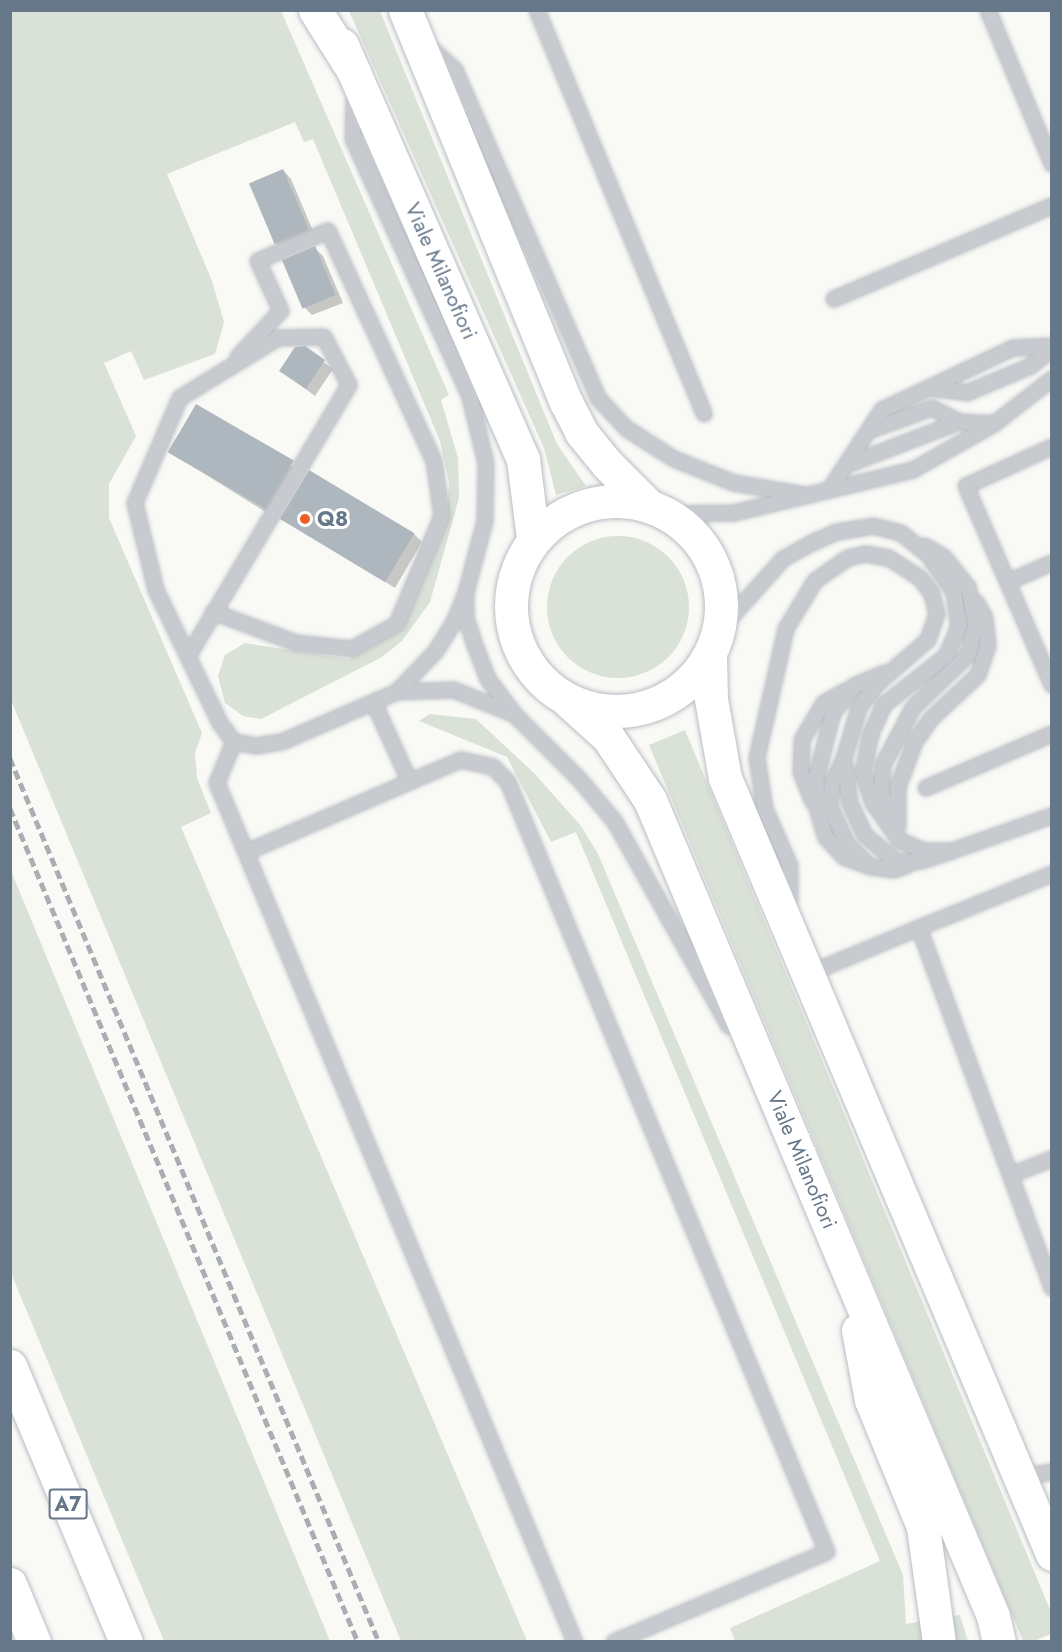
<!DOCTYPE html>
<style>
body{margin:0}
#map{position:relative;width:1062px;height:1652px;overflow:hidden;background:#f9f9f6;font-family:Jost,sans-serif}
div>[style]{position:absolute}
.green>*{inset:0;background:#dae1d7}
.round{border-radius:50%}
.shadow>*{inset:0;background:#0003;transform-origin:0 0}
.building>*{inset:0;background:#afb7be;transform-origin:0 0}
.roads{filter:drop-shadow(0 0 2px #b9bec3) drop-shadow(0 0 2px #b9bec3)}
.lane>*{height:14px;margin:-7px;padding:0 7px;transform-origin:7px;border-radius:7px;background:#c7cace}
.secondary>*{height:33px;margin:-16.5px;padding:0 16.5px;transform-origin:16.5px;border-radius:16.5px;background:#fff}
.secondary>.ring{margin:-16.5px;padding:0;box-sizing:content-box;background:none;border:33px solid #fff;border-radius:50%}
.highway>*{height:33px;margin:-16.5px;padding:0 16.5px;transform-origin:16.5px;border-radius:16.5px;background:#fff}
.rail>*{height:4.5px;margin-top:-2.25px;transform-origin:0;background:repeating-linear-gradient(90deg,#a9aeb5 0 9px,transparent 0 13.5px)}
.dots>*{width:16px;height:16px;translate:-50% -50%;box-sizing:border-box;border:3px solid #fff;border-radius:50%}
span{translate:-50% -50%;white-space:nowrap;text-align:center;line-height:1.15;-webkit-text-stroke:6px #fff;paint-order:stroke}
.shield-label span{padding:2px 4px;background:#fff;border:2px solid;border-radius:4px;-webkit-text-stroke-width:0}
.shield-label{font-size:20px;color:#667789;font-weight:700}
.street-label{font-size:21px;color:#667789}
.poi-label{font-size:21px;color:#667789;font-weight:700}
.left{translate:0 -50%;text-align:left}
.frame{position:absolute;inset:0;border:12px solid #667789;pointer-events:none}
</style>
<div id="map">
<div class="green">
<div style="clip-path:polygon(10px 11px,281px 11px,449px 395px,441px 400px,458px 458px,459px 498px,430px 602px,402px 641px,382px 657px,261px 719px,243px 716px,225px 703px,218px 676px,225px 655px,245px 643px,349px 659px,401px 625px,447px 513px,449px 482px,440px 441px,313px 139px,304px 142px,295px 122px,167px 174px,212px 281px,224px 322px,215px 354px,144px 380px,131px 351px,104px 363px,136px 436px,109px 484px,109px 518px,202px 733px,195px 753px,197px 778px,211px 813px,181px 827px,527px 1641px,401px 1641px,11px 700px)"></div>
<div style="clip-path:polygon(349px 11px,380px 11px,557px 444px,586px 486px,556px 495px,544px 448px)"></div>
<div class="round" style="left:547px;top:536px;width:142px;height:142px"></div>
<div style="clip-path:polygon(430px 714px,476px 719px,534px 773px,581px 826px,598px 854px,903px 1575px,906px 1624px,960px 1615px,968px 1641px,735px 1641px,730px 1628px,880px 1561px,576px 832px,551px 842px,507px 757px,419px 721px)"></div>
<div style="clip-path:polygon(685px 730px,1051px 1612px,1051px 1634px,1034px 1641px,1023px 1641px,649px 745px)"></div>
<div style="clip-path:polygon(10px 871px,11px 871px,330px 1641px,164px 1641px,11px 1273px)"></div>
</div>
<div class="shadow">
<div style="clip-path:polygon(283px 170px,291px 179px,316px 238px,285px 251px,276px 243px)"></div>
<div style="clip-path:polygon(315px 248px,323px 256px,343px 303px,312px 315px,304px 307px)"></div>
<div style="clip-path:polygon(304px 348px,333px 369px,315px 396px,281px 371px)"></div>
<div style="left:196px;top:406px;width:123px;height:53px;rotate:32deg"></div>
<div style="clip-path:polygon(282px 518px,414px 534px,422px 542px,395px 588px)"></div>
</div>
<div class="building">
<div style="left:283px;top:169px;width:66px;height:37px;rotate:67deg"></div>
<div style="left:315px;top:246px;width:53px;height:36px;rotate:67deg"></div>
<div style="clip-path:polygon(305px 346px,325px 360px,306px 389px,279px 371px,295px 347px)"></div>
<div style="left:196px;top:404px;width:113px;height:56px;rotate:30deg"></div>
<div style="left:309px;top:470px;width:123px;height:57px;rotate:31deg"></div>
</div>
<div class="roads">
<div class="lane">
<div style="left:537px;top:10px;width:437px;rotate:67.5deg"></div>
<div style="left:988px;top:10px;width:167px;rotate:67.4deg"></div>
<div style="left:430px;top:47px;width:34px;rotate:43deg"></div>
<div style="left:455px;top:70px;width:358px;rotate:66.4deg"></div>
<div style="left:598px;top:398px;width:42px;rotate:46.9deg"></div>
<div style="left:627px;top:429px;width:56px;rotate:32.6deg"></div>
<div style="left:674px;top:459px;width:65px;rotate:21.8deg"></div>
<div style="left:734px;top:483px;width:73px;rotate:9.5deg"></div>
<div style="left:354px;top:95px;width:44px;rotate:91.3deg"></div>
<div style="left:353px;top:139px;width:283px;rotate:65.6deg"></div>
<div style="left:470px;top:397px;width:68px;rotate:76.4deg"></div>
<div style="left:486px;top:463px;width:58px;rotate:91deg"></div>
<div style="left:485px;top:521px;width:74px;rotate:104.8deg"></div>
<div style="left:466px;top:593px;width:25px;rotate:90deg"></div>
<div style="left:466px;top:618px;width:32px;rotate:72deg"></div>
<div style="left:476px;top:648px;width:33px;rotate:69deg"></div>
<div style="left:488px;top:679px;width:45px;rotate:53.1deg"></div>
<div style="left:515px;top:715px;width:92px;rotate:45deg"></div>
<div style="left:580px;top:780px;width:55px;rotate:50.2deg"></div>
<div style="left:615px;top:822px;width:234px;rotate:60.8deg"></div>
<div style="left:834px;top:299px;width:237px;rotate:-23.1deg"></div>
<div style="left:929px;top:388px;width:38px;rotate:7deg"></div>
<div style="left:967px;top:393px;width:69px;rotate:-22.9deg"></div>
<div style="left:1031px;top:366px;width:27px;rotate:-39deg"></div>
<div style="left:869px;top:431px;width:67px;rotate:-20.1deg"></div>
<div style="left:932px;top:408px;width:30px;rotate:27deg"></div>
<div style="left:959px;top:422px;width:35px;rotate:3deg"></div>
<div style="left:1052px;top:447px;width:94px;rotate:155.6deg"></div>
<div style="left:966px;top:486px;width:217px;rotate:66.6deg"></div>
<div style="left:847px;top:465px;width:120px;rotate:-21deg"></div>
<div style="left:830px;top:489px;width:95px;rotate:-56.6deg"></div>
<div style="left:882px;top:410px;width:145px;rotate:-25.3deg"></div>
<div style="left:1013px;top:348px;width:39px;rotate:-3deg"></div>
<div style="left:669px;top:514px;width:65px;rotate:-0.9deg"></div>
<div style="left:734px;top:513px;width:184px;rotate:-13.5deg"></div>
<div style="left:913px;top:470px;width:93px;rotate:-29.6deg"></div>
<div style="left:994px;top:424px;width:73px;rotate:-37.8deg"></div>
<div style="left:1008px;top:582px;width:48px;rotate:-23.4deg"></div>
<div style="left:213px;top:612px;width:89px;rotate:20.5deg"></div>
<div style="left:296px;top:643px;width:56px;rotate:6.1deg"></div>
<div style="left:352px;top:649px;width:51px;rotate:-29.1deg"></div>
<div style="left:397px;top:624px;width:117px;rotate:-67.4deg"></div>
<div style="left:442px;top:516px;width:56px;rotate:-98.3deg"></div>
<div style="left:434px;top:461px;width:253px;rotate:-114.7deg"></div>
<div style="left:328px;top:231px;width:76px;rotate:156.8deg"></div>
<div style="left:258px;top:261px;width:55px;rotate:65.3deg"></div>
<div style="left:281px;top:311px;width:63px;rotate:133.1deg"></div>
<div style="left:718px;top:632px;width:98px;rotate:-48.3deg"></div>
<div style="left:783px;top:559px;width:33px;rotate:-29deg"></div>
<div style="left:812px;top:543px;width:27px;rotate:-24deg"></div>
<div style="left:837px;top:532px;width:36px;rotate:-9deg"></div>
<div style="left:873px;top:526px;width:29px;rotate:14deg"></div>
<div style="left:901px;top:533px;width:36px;rotate:39deg"></div>
<div style="left:929px;top:556px;width:44px;rotate:55.2deg"></div>
<div style="left:954px;top:592px;width:34px;rotate:82deg"></div>
<div style="left:959px;top:626px;width:33px;rotate:113deg"></div>
<div style="left:946px;top:656px;width:79px;rotate:141.7deg"></div>
<div style="left:884px;top:705px;width:32px;rotate:114deg"></div>
<div style="left:871px;top:734px;width:39px;rotate:102deg"></div>
<div style="left:863px;top:772px;width:33px;rotate:72deg"></div>
<div style="left:873px;top:803px;width:45px;rotate:54.9deg"></div>
<div style="left:899px;top:840px;width:27px;rotate:24deg"></div>
<div style="left:924px;top:851px;width:28px"></div>
<div style="left:952px;top:851px;width:106px;rotate:-19.3deg"></div>
<div style="left:189px;top:655px;width:314px;rotate:-59.3deg"></div>
<div style="left:349px;top:385px;width:54px;rotate:-117.5deg"></div>
<div style="left:324px;top:337px;width:46px;rotate:178.8deg"></div>
<div style="left:278px;top:338px;width:115px;rotate:148.5deg"></div>
<div style="left:180px;top:398px;width:114px;rotate:113.2deg"></div>
<div style="left:135px;top:503px;width:89px;rotate:76.4deg"></div>
<div style="left:156px;top:590px;width:148px;rotate:64.3deg"></div>
<div style="left:220px;top:723px;width:24px;rotate:54deg"></div>
<div style="left:234px;top:742px;width:22px;rotate:10deg"></div>
<div style="left:256px;top:746px;width:26px;rotate:-9deg"></div>
<div style="left:282px;top:742px;width:125px;rotate:-23.5deg"></div>
<div style="left:397px;top:692px;width:57px;rotate:-46.4deg"></div>
<div style="left:436px;top:651px;width:36px;rotate:-58deg"></div>
<div style="left:455px;top:620px;width:29px;rotate:-68deg"></div>
<div style="left:397px;top:692px;width:57px;rotate:-2deg"></div>
<div style="left:454px;top:690px;width:64px;rotate:22.1deg"></div>
<div style="left:374px;top:703px;width:85px;rotate:65.6deg"></div>
<div style="left:234px;top:742px;width:44px;rotate:112.5deg"></div>
<div style="left:217px;top:783px;width:931px;rotate:67.38deg"></div>
<div style="left:843px;top:761px;width:26px;rotate:115deg"></div>
<div style="left:832px;top:785px;width:22px;rotate:95deg"></div>
<div style="left:830px;top:807px;width:41px;rotate:65.3deg"></div>
<div style="left:847px;top:844px;width:33px;rotate:44deg"></div>
<div style="left:871px;top:867px;width:23px;rotate:7deg"></div>
<div style="left:894px;top:870px;width:15px;rotate:-20deg"></div>
<div style="left:926px;top:788px;width:137px;rotate:-23.2deg"></div>
<div style="left:813px;top:802px;width:32px;rotate:-112deg"></div>
<div style="left:801px;top:772px;width:32px;rotate:-88deg"></div>
<div style="left:802px;top:740px;width:43px;rotate:-59.3deg"></div>
<div style="left:824px;top:703px;width:26px;rotate:-29deg"></div>
<div style="left:893px;top:824px;width:36px;rotate:-109deg"></div>
<div style="left:881px;top:790px;width:25px;rotate:-85deg"></div>
<div style="left:883px;top:765px;width:64px;rotate:-62.2deg"></div>
<div style="left:913px;top:708px;width:76px;rotate:-43.9deg"></div>
<div style="left:968px;top:655px;width:32px;rotate:-76deg"></div>
<div style="left:976px;top:624px;width:38px;rotate:-102deg"></div>
<div style="left:968px;top:587px;width:38px;rotate:-129deg"></div>
<div style="left:944px;top:557px;width:22px;rotate:-150deg"></div>
<div style="left:898px;top:826px;width:39px;rotate:-90deg"></div>
<div style="left:898px;top:787px;width:48px;rotate:-69.3deg"></div>
<div style="left:915px;top:742px;width:28px;rotate:-55deg"></div>
<div style="left:931px;top:719px;width:64px;rotate:-43.1deg"></div>
<div style="left:978px;top:675px;width:31px;rotate:-71deg"></div>
<div style="left:988px;top:646px;width:28px;rotate:-96deg"></div>
<div style="left:985px;top:618px;width:18px;rotate:-119deg"></div>
<div style="left:247px;top:852px;width:233px;rotate:-23.3deg"></div>
<div style="left:461px;top:760px;width:33px;rotate:12deg"></div>
<div style="left:493px;top:767px;width:21px;rotate:45deg"></div>
<div style="left:508px;top:782px;width:833px;rotate:67.5deg"></div>
<div style="left:827px;top:1552px;width:231px;rotate:157.1deg"></div>
<div style="left:871px;top:867px;width:29px;rotate:-160deg"></div>
<div style="left:844px;top:857px;width:26px;rotate:-133deg"></div>
<div style="left:826px;top:838px;width:27px;rotate:-107deg"></div>
<div style="left:818px;top:812px;width:33px;rotate:-93deg"></div>
<div style="left:816px;top:779px;width:68px;rotate:-75.6deg"></div>
<div style="left:833px;top:713px;width:34px;rotate:-52deg"></div>
<div style="left:854px;top:686px;width:33px;rotate:-23deg"></div>
<div style="left:790px;top:911px;width:45px;rotate:-90deg"></div>
<div style="left:790px;top:866px;width:62px;rotate:-113.7deg"></div>
<div style="left:765px;top:809px;width:52px;rotate:-98.9deg"></div>
<div style="left:757px;top:758px;width:132px;rotate:-77.3deg"></div>
<div style="left:786px;top:629px;width:56px;rotate:-58.9deg"></div>
<div style="left:815px;top:581px;width:40px;rotate:-34.9deg"></div>
<div style="left:848px;top:558px;width:18px;rotate:-13deg"></div>
<div style="left:866px;top:554px;width:23px;rotate:10deg"></div>
<div style="left:889px;top:558px;width:37px;rotate:33deg"></div>
<div style="left:920px;top:578px;width:20px;rotate:53deg"></div>
<div style="left:932px;top:594px;width:21px;rotate:76deg"></div>
<div style="left:937px;top:614px;width:28px;rotate:109deg"></div>
<div style="left:928px;top:640px;width:67px;rotate:139.2deg"></div>
<div style="left:877px;top:684px;width:30px;rotate:127deg"></div>
<div style="left:859px;top:708px;width:53px;rotate:106.4deg"></div>
<div style="left:844px;top:759px;width:44px;rotate:82.2deg"></div>
<div style="left:850px;top:803px;width:35px;rotate:65deg"></div>
<div style="left:865px;top:835px;width:42px;rotate:40.2deg"></div>
<div style="left:897px;top:862px;width:24px;rotate:-2deg"></div>
<div style="left:921px;top:861px;width:33px;rotate:-18deg"></div>
<div style="left:919px;top:928px;width:144px;rotate:-22.1deg"></div>
<div style="left:808px;top:974px;width:120px;rotate:-22.5deg"></div>
<div style="left:919px;top:928px;width:384px;rotate:69.7deg"></div>
<div style="left:1011px;top:1175px;width:44px;rotate:-21.3deg"></div>
<div style="left:1020px;top:1477px;width:32px;rotate:-9deg"></div>
</div>
<div class="secondary">
<div style="left:405px;top:10px;width:424px;rotate:67.7deg"></div>
<div style="left:566px;top:402px;width:34px;rotate:63deg"></div>
<div style="left:581px;top:432px;width:41px;rotate:50.9deg"></div>
<div style="left:607px;top:464px;width:57px;rotate:45deg"></div>
<div style="left:342px;top:45px;width:452px;rotate:66.4deg"></div>
<div style="left:523px;top:459px;width:80px;rotate:82.8deg"></div>
<div class="ring" style="left:511px;top:501px;width:177px;height:177px"></div>
<div style="left:710px;top:655px;width:44px;rotate:88.7deg"></div>
<div style="left:711px;top:699px;width:80px;rotate:80deg"></div>
<div style="left:725px;top:778px;width:842px;rotate:67.15deg"></div>
<div style="left:568px;top:701px;width:54px;rotate:42deg"></div>
<div style="left:608px;top:737px;width:76px;rotate:56.3deg"></div>
<div style="left:650px;top:800px;width:885px;rotate:67.2deg"></div>
<div style="left:993px;top:1616px;width:27px;rotate:77deg"></div>
<div style="left:858px;top:1330px;width:71px;rotate:79.5deg"></div>
<div style="left:871px;top:1400px;width:137px;rotate:67.7deg"></div>
<div style="left:923px;top:1527px;width:116px;rotate:82.1deg"></div>
</div>
<div class="highway">
<div style="left:315px;top:10px;width:73px;rotate:57.8deg"></div>
<div style="left:10px;top:1366px;width:299px;rotate:67.2deg"></div>
<div style="left:10px;top:1584px;width:63px;rotate:67.5deg"></div>
</div>
</div>
<div class="rail">
<div style="left:10px;top:758px;width:958px;rotate:67.34deg"></div>
<div style="left:10px;top:808px;width:904px;rotate:67.35deg"></div>
</div>
<div class="dots">
<div style="left:305px;top:519px;background:#ec5f24"></div>
</div>
<div class="shield-label">
<span style="left:68px;top:1504px">A7</span>
</div>
<div class="street-label">
<span style="left:441px;top:271px;rotate:66deg">Viale Milanofiori</span>
<span style="left:802px;top:1160px;rotate:67deg">Viale Milanofiori</span>
</div>
<div class="poi-label">
<span class="left" style="left:317px;top:519px">Q8</span>
</div>
<div class="frame"></div>
</div>
